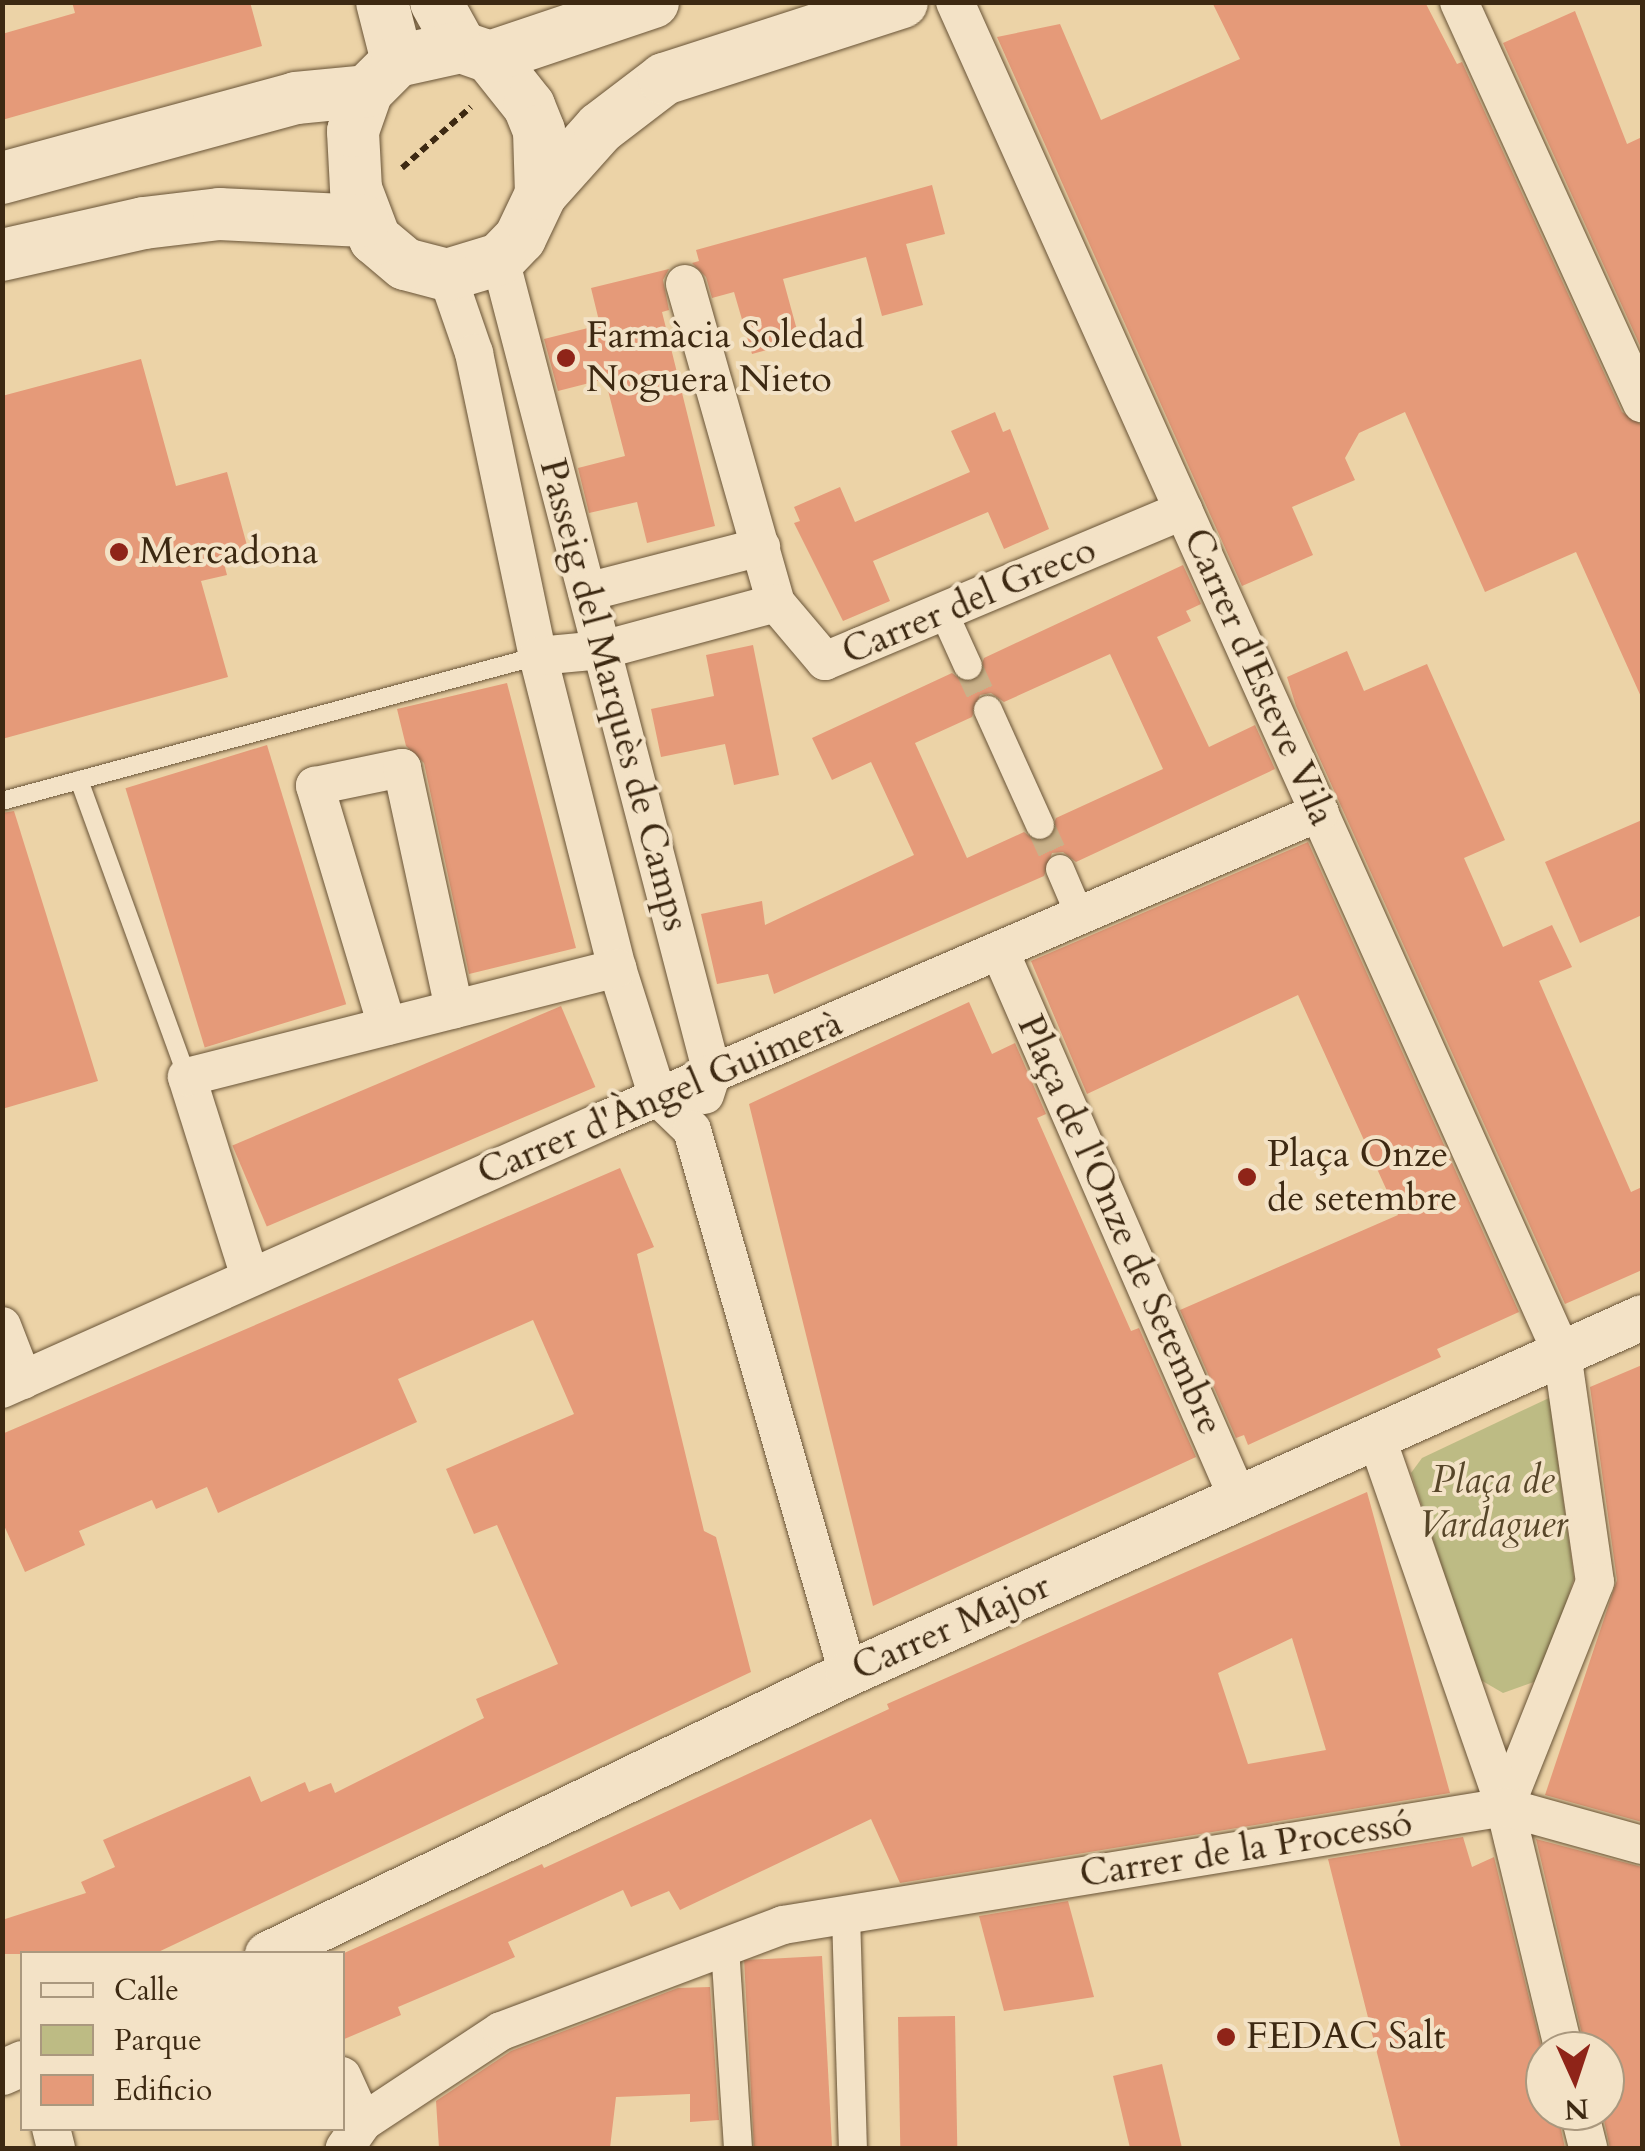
<!DOCTYPE html>
<meta charset="utf-8">
<style>
body{margin:0}
#map{position:relative;width:1645px;height:2151px;overflow:hidden;background:#ecd3a7;font-family:Cardo,serif}
div>[style]{position:absolute}
.green>*{inset:0;background:#bdbb84}
.building>*{inset:0;background:#e59a79;transform-origin:0 0}
.pedestrian-tunnel>*{height:28px;margin-top:-14px;transform-origin:0;background:repeating-linear-gradient(90deg,#c9b189 0 28px,transparent 0 42px)}
.path>*{height:6px;margin-top:-3px;transform-origin:0;background:repeating-linear-gradient(90deg,#3d2912 0 8px,transparent 0 13px)}
.roads{filter:drop-shadow(0 0 2px #695437) drop-shadow(0 0 2px #695437)}
.service>*{height:18px;margin:-9px;padding:0 9px;transform-origin:9px;border-radius:9px;background:#f3e2c6}
.pedestrian>*{height:28px;margin:-14px;padding:0 14px;transform-origin:14px;border-radius:14px;background:#f3e2c6}
.minor>*{height:38px;margin:-19px;padding:0 19px;transform-origin:19px;border-radius:19px;background:#f3e2c6}
.tertiary>*{height:45px;margin:-22.5px;padding:0 22.5px;transform-origin:22.5px;border-radius:22.5px;background:#f3e2c6}
.secondary>*{height:52px;margin:-26px;padding:0 26px;transform-origin:26px;border-radius:26px;background:#f3e2c6}
.dots>*{width:28px;height:28px;translate:-50% -50%;box-sizing:border-box;border:5px solid #f3e2c6;border-radius:50%}
span{translate:-50% -50%;white-space:nowrap;text-align:center;line-height:1.15;-webkit-text-stroke:8px #f3e2c6;paint-order:stroke}
.poi-label{font-size:38px;color:#3d2912}
.left{translate:0 -50%;text-align:left}
.street-label{font-size:38px;color:#3d2912}
.park-label{font-size:38px;color:#574629;font-style:italic}
.frame{position:absolute;inset:0;border:5px solid #3d2912;pointer-events:none}
.legend{position:absolute;left:20px;top:1951px;width:325px;height:180px;box-sizing:border-box;background:#f3e2c6;border:2px solid #aa987e;margin:0;padding:12px 18px;list-style:none;font-size:30px;color:#3d2912}
.legend li{display:flex;align-items:center;gap:20px;height:50px}
.legend b{width:50px;border:2px solid #aa987e}
.north{position:absolute;left:1525px;top:2031px;width:100px;height:100px;box-sizing:border-box;background:#f3e2c6;border:2px solid #aa987e;border-radius:50%;rotate:177deg;font-size:28px;font-weight:700;line-height:40px;text-align:center;color:#3d2912}
.north::after{content:'';display:block;margin:auto;width:35px;height:45px;background:#8f2418;clip-path:polygon(50% 0,100% 100%,50% 72%,0 100%)}
</style>
<div id="map">
<div class="green">
<div style="clip-path:polygon(1549px 1398px,1574px 1578px,1542px 1679px,1503px 1693px,1479px 1679px,1411px 1473px,1422px 1458px)"></div>
</div>
<div class="building">
<div style="clip-path:polygon(72px 2px,250px 2px,262px 46px,2px 120px,2px 34px,75px 13px)"></div>
<div style="clip-path:polygon(1212px 2px,1425px 2px,1457px 64px,1462px 62px,1622px 412px,1642px 425px,1642px 699px,1576px 552px,1485px 592px,1405px 412px,1359px 433px,1345px 458px,1355px 480px,1292px 507px,1313px 555px,1242px 586px,997px 37px,1060px 24px,1101px 120px,1240px 59px)"></div>
<div style="clip-path:polygon(1575px 11px,1627px 144px,1642px 137px,1642px 350px,1503px 43px)"></div>
<div style="clip-path:polygon(932px 185px,945px 234px,906px 244px,923px 305px,882px 316px,866px 257px,783px 279px,800px 341px,752px 354px,734px 292px,712px 298px,706px 277px,692px 263px,699px 261px,696px 250px)"></div>
<div style="clip-path:polygon(669px 269px,663px 280px,669px 310px,662px 312px,715px 526px,647px 543px,637px 502px,589px 513px,578px 468px,625px 456px,605px 379px,558px 391px,544px 339px,600px 325px,591px 288px)"></div>
<div style="clip-path:polygon(141px 359px,176px 486px,227px 472px,248px 549px,222px 556px,227px 575px,201px 581px,228px 677px,2px 739px,2px 396px)"></div>
<div style="clip-path:polygon(995px 412px,1003px 432px,1010px 429px,1049px 529px,1004px 549px,988px 512px,873px 561px,890px 601px,843px 621px,794px 523px,800px 521px,794px 507px,840px 487px,855px 522px,970px 472px,951px 431px)"></div>
<div style="clip-path:polygon(evenodd,1183px 565px,1201px 604px,1186px 611px,1191px 621px,1157px 637px,1209px 747px,1255px 725px,1275px 769px,1076px 862px,1063px 852px,1052px 853px,1044px 876px,774px 994px,768px 974px,717px 984px,701px 914px,762px 901px,765px 925px,914px 855px,871px 762px,832px 780px,812px 738px,952px 673px,965px 683px,976px 681px,984px 658px,1183px 565px,1110px 654px,1163px 769px,1056px 818px,1048px 840px,1037px 842px,1024px 832px,967px 858px,915px 743px,972px 717px,980px 695px,991px 693px,1004px 702px,1110px 654px)"></div>
<div style="clip-path:polygon(753px 645px,779px 775px,734px 785px,725px 744px,661px 757px,651px 709px,714px 696px,706px 655px)"></div>
<div style="clip-path:polygon(1347px 651px,1364px 691px,1427px 664px,1505px 840px,1464px 858px,1503px 947px,1552px 925px,1572px 967px,1539px 981px,1631px 1192px,1642px 1187px,1642px 1270px,1565px 1304px,1296px 706px,1287px 677px)"></div>
<div style="clip-path:polygon(507px 683px,576px 948px,469px 974px,424px 763px,406px 746px,397px 709px)"></div>
<div style="left:267px;top:745px;width:271px;height:148px;rotate:73deg"></div>
<div style="clip-path:polygon(14px 811px,98px 1081px,2px 1109px,2px 813px)"></div>
<div style="clip-path:polygon(1642px 820px,1642px 915px,1580px 943px,1545px 862px)"></div>
<div style="clip-path:polygon(1308px 842px,1519px 1312px,1437px 1349px,1441px 1357px,1248px 1445px,1244px 1435px,1236px 1438px,1180px 1310px,1398px 1215px,1298px 995px,1087px 1094px,1031px 961px)"></div>
<div style="clip-path:polygon(969px 1002px,992px 1054px,1015px 1043px,1046px 1114px,1037px 1118px,1131px 1331px,1139px 1328px,1196px 1457px,873px 1606px,749px 1104px)"></div>
<div style="left:561px;top:1006px;width:88px;height:357px;rotate:67deg"></div>
<div style="clip-path:polygon(620px 1168px,654px 1247px,637px 1254px,704px 1531px,716px 1537px,751px 1672px,154px 1954px,2px 1954px,2px 1920px,86px 1893px,81px 1882px,115px 1867px,103px 1840px,250px 1776px,261px 1802px,305px 1782px,309px 1792px,331px 1783px,335px 1793px,484px 1718px,476px 1699px,558px 1664px,497px 1525px,474px 1534px,446px 1469px,574px 1414px,533px 1320px,398px 1379px,417px 1422px,218px 1513px,207px 1487px,156px 1509px,152px 1500px,79px 1531px,85px 1545px,25px 1572px,2px 1521px,2px 1434px)"></div>
<div style="clip-path:polygon(1642px 1365px,1642px 1822px,1545px 1795px,1617px 1580px,1590px 1387px)"></div>
<div style="clip-path:polygon(evenodd,1367px 1492px,1450px 1793px,900px 1883px,871px 1819px,680px 1910px,669px 1891px,631px 1907px,623px 1890px,508px 1942px,515px 1957px,398px 2007px,401px 2015px,342px 2040px,342px 1954px,542px 1864px,544px 1868px,889px 1709px,887px 1704px,1367px 1492px,1292px 1638px,1326px 1750px,1248px 1764px,1218px 1673px,1292px 1638px)"></div>
<div style="clip-path:polygon(1463px 1837px,1472px 1867px,1494px 1857px,1545px 2062px,1545px 2111px,1557px 2111px,1565px 2148px,1401px 2148px,1328px 1859px)"></div>
<div style="clip-path:polygon(1536px 1839px,1642px 1867px,1642px 2148px,1610px 2148px,1602px 2111px,1605px 2051px,1586px 2051px)"></div>
<div style="clip-path:polygon(1068px 1901px,1094px 1997px,1004px 2011px,979px 1916px)"></div>
<div style="left:822px;top:1956px;width:192px;height:78px;rotate:87deg"></div>
<div style="clip-path:polygon(710px 1987px,719px 2120px,690px 2122px,690px 2094px,616px 2097px,610px 2148px,439px 2148px,436px 2101px,511px 2051px,678px 1988px)"></div>
<div style="left:955px;top:2016px;width:132px;height:57px;rotate:89deg"></div>
<div style="clip-path:polygon(1162px 2064px,1182px 2148px,1130px 2148px,1113px 2076px)"></div>
</div>
<div class="pedestrian-tunnel">
<div style="left:968px;top:666px;width:48px;rotate:65.6deg"></div>
<div style="left:1040px;top:825px;width:48px;rotate:65.6deg"></div>
</div>
<div class="path">
<div style="left:402px;top:168px;width:92px;rotate:-41.5deg"></div>
</div>
<div class="roads">
<div class="service">
<div style="left:79px;top:780px;width:316px;rotate:70deg"></div>
<div style="left:2px;top:801px;width:555px;rotate:-15.14deg"></div>
</div>
<div class="pedestrian">
<div style="left:943px;top:611px;width:60px;rotate:65.6deg"></div>
<div style="left:988px;top:710px;width:126px;rotate:65.7deg"></div>
<div style="left:1060px;top:869px;width:53px;rotate:66.8deg"></div>
<div style="left:846px;top:1915px;width:233px;rotate:88.3deg"></div>
<div style="left:725px;top:1947px;width:201px;rotate:86.3deg"></div>
</div>
<div class="minor">
<div style="left:955px;top:2px;width:1481px;rotate:65.81deg"></div>
<div style="left:1562px;top:1353px;width:231px;rotate:81.8deg"></div>
<div style="left:1595px;top:1582px;width:242px;rotate:111.8deg"></div>
<div style="left:1459px;top:2px;width:441px;rotate:65.5deg"></div>
<div style="left:500px;top:259px;width:841px;rotate:75.4deg"></div>
<div style="left:712px;top:1073px;width:23px;rotate:108deg"></div>
<div style="left:447px;top:275px;width:83px;rotate:70.9deg"></div>
<div style="left:474px;top:353px;width:310px;rotate:78.1deg"></div>
<div style="left:538px;top:656px;width:322px;rotate:75.8deg"></div>
<div style="left:617px;top:968px;width:135px;rotate:72.4deg"></div>
<div style="left:658px;top:1097px;width:47px;rotate:44.1deg"></div>
<div style="left:692px;top:1130px;width:565px;rotate:73.97deg"></div>
<div style="left:685px;top:284px;width:332px;rotate:74.1deg"></div>
<div style="left:776px;top:603px;width:76px;rotate:49.8deg"></div>
<div style="left:825px;top:661px;width:389px;rotate:-22.8deg"></div>
<div style="left:587px;top:592px;width:180px;rotate:-14.5deg"></div>
<div style="left:538px;top:656px;width:64px;rotate:-5.4deg"></div>
<div style="left:602px;top:650px;width:180px;rotate:-15.1deg"></div>
<div style="left:1001px;top:954px;width:593px;rotate:66.46deg"></div>
<div style="left:387px;top:1026px;width:251px;rotate:-106.7deg"></div>
<div style="left:315px;top:786px;width:89px;rotate:-11.7deg"></div>
<div style="left:402px;top:768px;width:247px;rotate:77.8deg"></div>
<div style="left:250px;top:1277px;width:210px;rotate:-107.5deg"></div>
<div style="left:187px;top:1077px;width:444px;rotate:-14.2deg"></div>
<div style="left:2px;top:1326px;width:58px;rotate:68.7deg"></div>
<div style="left:2px;top:1389px;width:663px;rotate:-24.05deg"></div>
<div style="left:607px;top:1119px;width:776px;rotate:-23.3deg"></div>
<div style="left:1377px;top:1439px;width:390px;rotate:70.8deg"></div>
<div style="left:1505px;top:1807px;width:251px;rotate:76.4deg"></div>
<div style="left:342px;top:2076px;width:51px;rotate:65.5deg"></div>
<div style="left:363px;top:2122px;width:32px;rotate:125deg"></div>
<div style="left:1579px;top:2111px;width:38px;rotate:76deg"></div>
<div style="left:363px;top:2122px;width:165px;rotate:-33.4deg"></div>
<div style="left:501px;top:2031px;width:301px;rotate:-20.6deg"></div>
<div style="left:783px;top:1925px;width:732px;rotate:-9.28deg"></div>
<div style="left:1505px;top:1807px;width:142px;rotate:15.5deg"></div>
<div style="left:51px;top:2128px;width:21px;rotate:76deg"></div>
</div>
<div class="tertiary">
<div style="left:267px;top:1954px;width:645px;rotate:-25.81deg"></div>
<div style="left:848px;top:1673px;width:870px;rotate:-24.15deg"></div>
<div style="left:2px;top:2072px;width:22px;rotate:-24deg"></div>
</div>
<div class="secondary">
<div style="left:382px;top:2px;width:61px;rotate:75.7deg"></div>
<div style="left:436px;top:2px;width:51px;rotate:60.9deg"></div>
<div style="left:461px;top:47px;width:31px;rotate:19deg"></div>
<div style="left:490px;top:57px;width:63px;rotate:51.5deg"></div>
<div style="left:529px;top:106px;width:27px;rotate:68deg"></div>
<div style="left:539px;top:131px;width:63px;rotate:88.2deg"></div>
<div style="left:541px;top:194px;width:49px;rotate:115.5deg"></div>
<div style="left:520px;top:238px;width:29px;rotate:134deg"></div>
<div style="left:500px;top:259px;width:55px;rotate:163.2deg"></div>
<div style="left:447px;top:275px;width:43px;rotate:-165.3deg"></div>
<div style="left:405px;top:264px;width:39px;rotate:-140deg"></div>
<div style="left:375px;top:239px;width:53px;rotate:-110.8deg"></div>
<div style="left:356px;top:189px;width:58px;rotate:-93deg"></div>
<div style="left:353px;top:131px;width:42px;rotate:-70.7deg"></div>
<div style="left:367px;top:91px;width:42px;rotate:-45deg"></div>
<div style="left:397px;top:61px;width:66px;rotate:-12.3deg"></div>
<div style="left:490px;top:57px;width:172px;rotate:-18.6deg"></div>
<div style="left:2px;top:178px;width:305px;rotate:-15.2deg"></div>
<div style="left:296px;top:98px;width:71px;rotate:-5.6deg"></div>
<div style="left:541px;top:194px;width:89px;rotate:-48.2deg"></div>
<div style="left:600px;top:128px;width:81px;rotate:-37.4deg"></div>
<div style="left:664px;top:79px;width:250px;rotate:-17.9deg"></div>
<div style="left:2px;top:255px;width:146px;rotate:-12.7deg"></div>
<div style="left:144px;top:223px;width:76px;rotate:-6.8deg"></div>
<div style="left:219px;top:214px;width:145px;rotate:2.8deg"></div>
</div>
</div>
<div class="dots">
<div style="left:566px;top:358px;background:#8f2418"></div>
<div style="left:119px;top:552px;background:#8f2418"></div>
<div style="left:1247px;top:1177px;background:#8f2418"></div>
<div style="left:1226px;top:2037px;background:#8f2418"></div>
</div>
<div class="poi-label">
<span class="left" style="left:586px;top:358px">Farmàcia Soledad<br>Noguera Nieto</span>
<span class="left" style="left:139px;top:552px">Mercadona</span>
<span class="left" style="left:1267px;top:1177px">Plaça Onze<br>de setembre</span>
<span class="left" style="left:1246px;top:2037px">FEDAC Salt</span>
</div>
<div class="street-label">
<span style="left:969px;top:601px;rotate:-23deg">Carrer del Greco</span>
<span style="left:1259px;top:677px;rotate:66deg">Carrer d'Esteve Vila</span>
<span style="left:614px;top:695px;rotate:75deg">Passeig del Marquès de Camps</span>
<span style="left:660px;top:1098px;rotate:-23deg">Carrer d'Àngel Guimerà</span>
<span style="left:1120px;top:1225px;rotate:66deg">Plaça de l'Onze de Setembre</span>
<span style="left:951px;top:1627px;rotate:-24deg">Carrer Major</span>
<span style="left:1246px;top:1849px;rotate:-9deg">Carrer de la Processó</span>
</div>
<div class="park-label">
<span style="left:1493px;top:1503px">Plaça de<br>Vardaguer</span>
</div>
<div class="frame"></div>
<ul class="legend">
<li><b style="height:12px;background:#f3e2c6"></b>Calle</li>
<li><b style="height:28px;background:#bdbb84"></b>Parque</li>
<li><b style="height:28px;background:#e59a79"></b>Edificio</li>
</ul>
<div class="north">N</div>
</div>
